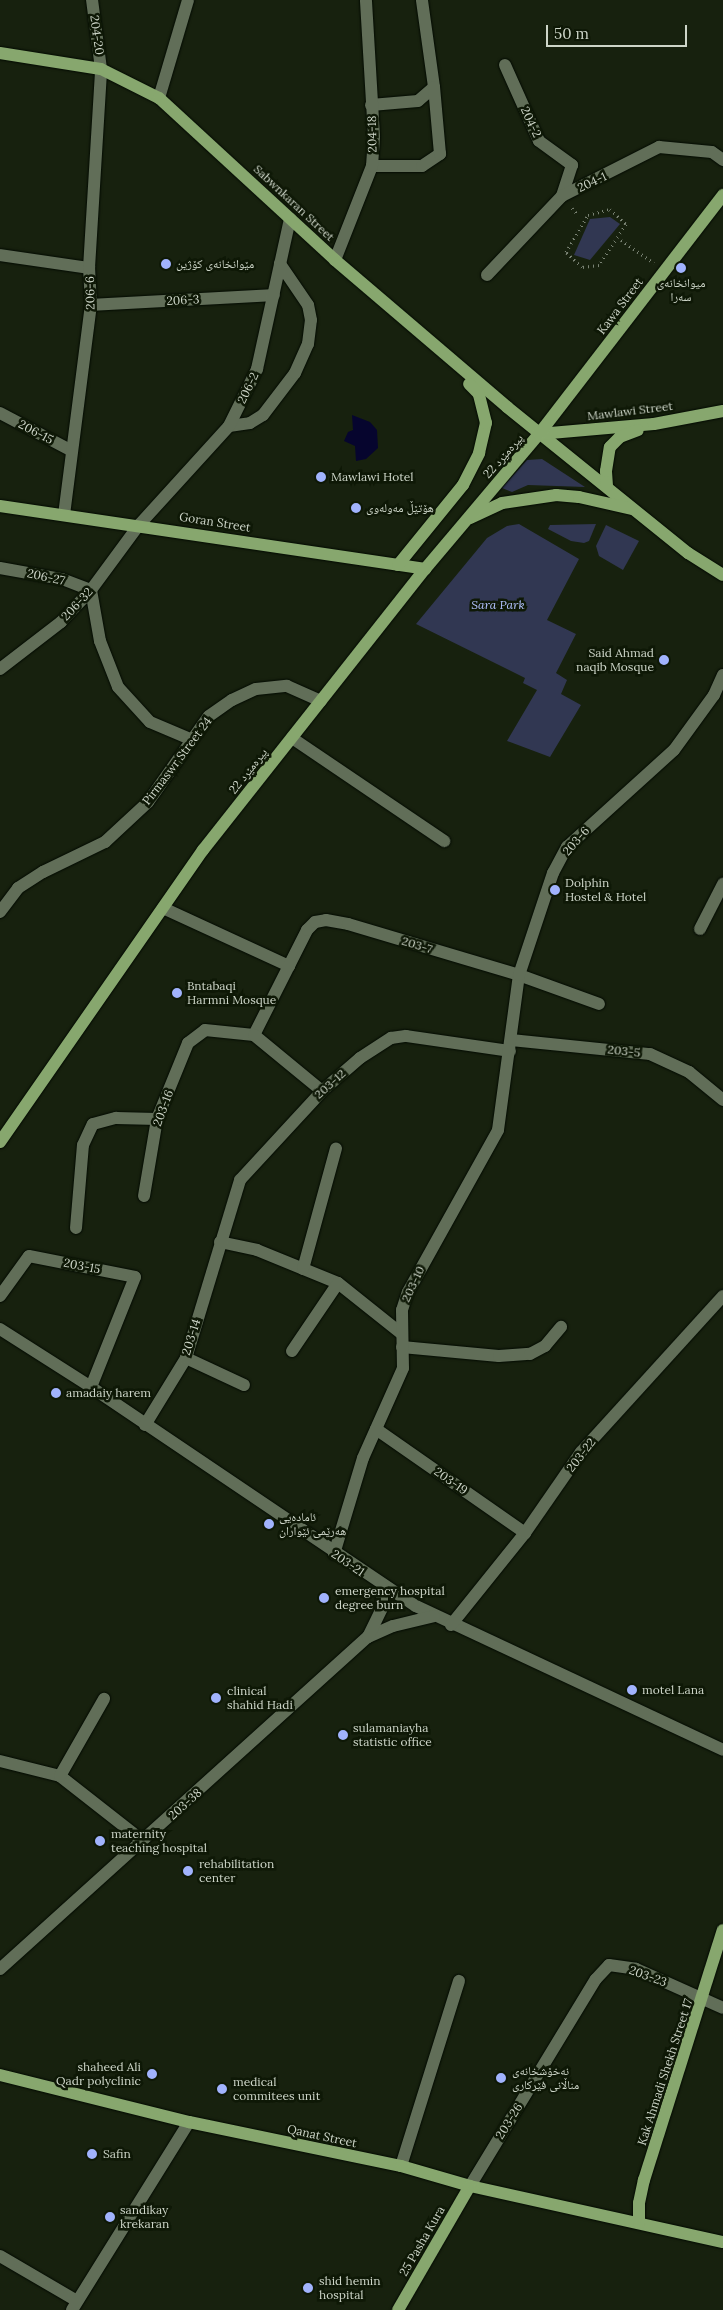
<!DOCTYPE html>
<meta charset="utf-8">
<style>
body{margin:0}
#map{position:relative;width:723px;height:2310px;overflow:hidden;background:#17210e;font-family:Lora,"Noto Naskh Arabic",serif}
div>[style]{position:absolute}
.green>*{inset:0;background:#313752}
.water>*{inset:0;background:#06052e}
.path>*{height:3px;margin-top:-1.5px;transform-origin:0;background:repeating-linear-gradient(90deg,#7a8374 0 1px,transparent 0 5px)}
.roads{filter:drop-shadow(0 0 1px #030a00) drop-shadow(0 0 1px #030a00)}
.minor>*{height:12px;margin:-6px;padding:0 6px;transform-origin:6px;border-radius:6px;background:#616e58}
.major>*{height:12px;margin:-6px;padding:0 6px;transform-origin:6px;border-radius:6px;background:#87a76e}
.dots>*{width:14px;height:14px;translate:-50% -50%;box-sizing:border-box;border:2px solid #0e1806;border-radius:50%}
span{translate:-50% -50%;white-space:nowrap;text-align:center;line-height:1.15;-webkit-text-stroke:5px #0e1806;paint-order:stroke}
.street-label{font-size:12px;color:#cdd5c8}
.poi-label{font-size:12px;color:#cdd5c8}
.left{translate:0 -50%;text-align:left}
.right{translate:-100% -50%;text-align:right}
.park-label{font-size:12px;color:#b2c1fe;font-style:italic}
.scale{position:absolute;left:546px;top:25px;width:141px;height:22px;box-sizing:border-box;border:2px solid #cdd5c8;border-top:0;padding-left:6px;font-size:15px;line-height:18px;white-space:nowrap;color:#cdd5c8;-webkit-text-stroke:4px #0e1806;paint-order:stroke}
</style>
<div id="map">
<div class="green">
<div style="clip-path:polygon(610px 217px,620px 224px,590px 260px,574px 255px,590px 219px)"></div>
<div style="clip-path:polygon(542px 459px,585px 487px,528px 485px,512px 492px,502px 488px,527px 460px)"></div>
<div style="clip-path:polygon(519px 524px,579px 559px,547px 620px,576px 634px,556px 673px,567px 680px,561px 694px,581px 705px,550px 757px,507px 741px,537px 690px,523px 683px,525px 678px,416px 624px,487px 538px,507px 526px)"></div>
<div style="clip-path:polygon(596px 524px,589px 541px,584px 543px,571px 541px,548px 529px,550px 525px)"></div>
<div style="clip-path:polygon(606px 525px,639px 541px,623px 570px,599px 556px,596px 546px)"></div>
</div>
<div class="water">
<div style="clip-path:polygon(352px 415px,370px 422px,377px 430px,378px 448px,366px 459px,356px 461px,355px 446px,344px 441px,348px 432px,353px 430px)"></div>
</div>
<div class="path">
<div style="left:572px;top:208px;width:9px;rotate:49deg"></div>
<div style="left:610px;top:209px;width:22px;rotate:43deg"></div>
<div style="left:626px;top:224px;width:49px;rotate:123.4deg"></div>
<div style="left:599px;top:265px;width:17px;rotate:173deg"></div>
<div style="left:582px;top:267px;width:22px;rotate:-137deg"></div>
<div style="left:566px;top:252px;width:43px;rotate:-59.3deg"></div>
<div style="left:588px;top:215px;width:23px;rotate:-15deg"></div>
<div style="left:621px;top:240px;width:40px;rotate:34.9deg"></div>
</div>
<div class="roads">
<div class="minor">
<div style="left:505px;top:65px;width:83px;rotate:65.9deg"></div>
<div style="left:539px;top:141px;width:41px;rotate:36deg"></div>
<div style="left:572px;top:165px;width:33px;rotate:108deg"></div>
<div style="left:159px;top:98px;width:102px;rotate:-73.5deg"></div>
<div style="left:371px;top:105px;width:47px;rotate:-4.9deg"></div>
<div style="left:418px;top:101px;width:21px;rotate:-41deg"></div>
<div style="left:434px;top:87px;width:88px;rotate:-97.9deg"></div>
<div style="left:372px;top:166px;width:50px"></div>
<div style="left:422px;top:166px;width:22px;rotate:-34deg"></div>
<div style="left:440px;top:154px;width:67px;rotate:-95.1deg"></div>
<div style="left:0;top:255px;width:90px;rotate:8.3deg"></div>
<div style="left:335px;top:260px;width:101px;rotate:-68.5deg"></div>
<div style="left:372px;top:166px;width:30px;rotate:-86deg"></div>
<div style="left:374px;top:136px;width:136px;rotate:-93.4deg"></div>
<div style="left:487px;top:275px;width:109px;rotate:-46.5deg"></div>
<div style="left:562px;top:196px;width:109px;rotate:-26.8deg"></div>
<div style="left:659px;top:147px;width:53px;rotate:5.4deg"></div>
<div style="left:712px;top:152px;width:14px;rotate:36deg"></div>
<div style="left:91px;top:305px;width:183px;rotate:-3.1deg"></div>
<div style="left:0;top:413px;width:81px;rotate:27.8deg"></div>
<div style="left:229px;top:426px;width:21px;rotate:-8deg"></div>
<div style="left:250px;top:423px;width:15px;rotate:-32deg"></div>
<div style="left:263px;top:415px;width:53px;rotate:-52.7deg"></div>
<div style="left:295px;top:373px;width:32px;rotate:-66deg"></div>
<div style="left:308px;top:344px;width:24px;rotate:-83deg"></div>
<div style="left:311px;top:320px;width:15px;rotate:-101deg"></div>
<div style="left:308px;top:305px;width:50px;rotate:-124.3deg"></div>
<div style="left:64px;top:515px;width:212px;rotate:-82.7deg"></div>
<div style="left:91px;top:305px;width:37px;rotate:-93deg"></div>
<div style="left:89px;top:268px;width:199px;rotate:-86.5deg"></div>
<div style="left:101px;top:69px;width:70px;rotate:-97.4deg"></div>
<div style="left:0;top:568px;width:63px;rotate:10.1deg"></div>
<div style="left:62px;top:579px;width:31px;rotate:21deg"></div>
<div style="left:91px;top:590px;width:52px;rotate:80deg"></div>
<div style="left:100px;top:641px;width:49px;rotate:68.6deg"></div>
<div style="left:118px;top:687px;width:47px;rotate:47.6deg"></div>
<div style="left:150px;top:722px;width:43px;rotate:23deg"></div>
<div style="left:0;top:669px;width:77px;rotate:-37.6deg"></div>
<div style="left:61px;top:622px;width:44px;rotate:-46.8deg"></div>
<div style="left:91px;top:590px;width:81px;rotate:-53.6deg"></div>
<div style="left:139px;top:525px;width:134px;rotate:-47.7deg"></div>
<div style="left:229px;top:426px;width:64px;rotate:-63.8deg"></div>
<div style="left:257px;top:369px;width:154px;rotate:-77.6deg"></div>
<div style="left:292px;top:738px;width:184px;rotate:34.1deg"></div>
<div style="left:163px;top:908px;width:139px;rotate:24.7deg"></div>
<div style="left:0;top:912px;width:30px;rotate:-53deg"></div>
<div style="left:18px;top:888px;width:30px;rotate:-33deg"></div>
<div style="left:43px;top:872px;width:69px;rotate:-25.8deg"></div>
<div style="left:105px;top:842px;width:59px;rotate:-42.9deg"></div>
<div style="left:148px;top:802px;width:105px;rotate:-54.7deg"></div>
<div style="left:209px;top:716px;width:28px;rotate:-35deg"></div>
<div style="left:232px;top:700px;width:26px;rotate:-25deg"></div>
<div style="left:256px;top:689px;width:31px;rotate:-6deg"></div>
<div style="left:287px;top:686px;width:37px;rotate:24deg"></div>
<div style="left:700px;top:929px;width:51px;rotate:-62.9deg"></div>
<div style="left:254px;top:1035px;width:118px;rotate:-63.2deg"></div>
<div style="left:307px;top:930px;width:11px;rotate:-45deg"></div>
<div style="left:315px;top:922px;width:11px;rotate:-10deg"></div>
<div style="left:326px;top:920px;width:22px;rotate:10deg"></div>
<div style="left:348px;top:924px;width:178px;rotate:16.6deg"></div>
<div style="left:519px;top:975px;width:85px;rotate:19.9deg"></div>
<div style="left:511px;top:1040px;width:140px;rotate:5.8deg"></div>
<div style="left:650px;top:1054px;width:43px;rotate:24.8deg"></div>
<div style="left:689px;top:1072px;width:44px;rotate:39.5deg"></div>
<div style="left:144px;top:1196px;width:78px;rotate:-80.4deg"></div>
<div style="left:157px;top:1119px;width:82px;rotate:-67.8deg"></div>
<div style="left:188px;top:1043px;width:21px;rotate:-37deg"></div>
<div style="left:205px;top:1030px;width:49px;rotate:5.8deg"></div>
<div style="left:254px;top:1035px;width:88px;rotate:39.5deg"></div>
<div style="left:76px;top:1228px;width:83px;rotate:-85.2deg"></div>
<div style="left:83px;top:1145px;width:23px;rotate:-65deg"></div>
<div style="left:93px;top:1124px;width:24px;rotate:-15deg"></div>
<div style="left:116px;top:1118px;width:41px;rotate:1.4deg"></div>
<div style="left:220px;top:1242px;width:38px;rotate:12deg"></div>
<div style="left:257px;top:1250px;width:87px;rotate:22.2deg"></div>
<div style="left:338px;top:1283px;width:82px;rotate:38.6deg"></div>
<div style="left:303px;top:1269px;width:125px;rotate:-74.7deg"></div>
<div style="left:0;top:1296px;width:49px;rotate:-54.1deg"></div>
<div style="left:29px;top:1256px;width:108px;rotate:11.2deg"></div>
<div style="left:135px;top:1277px;width:118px;rotate:111.8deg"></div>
<div style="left:0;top:1329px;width:108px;rotate:32.5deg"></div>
<div style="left:91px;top:1387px;width:392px;rotate:34deg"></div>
<div style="left:416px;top:1606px;width:339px;rotate:25.1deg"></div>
<div style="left:402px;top:1347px;width:97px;rotate:5.3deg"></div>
<div style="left:499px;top:1356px;width:31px;rotate:-4deg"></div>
<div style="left:530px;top:1354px;width:17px;rotate:-28deg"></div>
<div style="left:545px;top:1346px;width:25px;rotate:-50deg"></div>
<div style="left:292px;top:1351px;width:82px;rotate:-55.9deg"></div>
<div style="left:186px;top:1358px;width:64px;rotate:25deg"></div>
<div style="left:145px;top:1425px;width:79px;rotate:-58.5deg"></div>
<div style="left:186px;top:1358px;width:186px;rotate:-73.1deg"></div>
<div style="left:240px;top:1180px;width:121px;rotate:-47.3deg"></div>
<div style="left:322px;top:1091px;width:50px;rotate:-41deg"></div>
<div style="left:360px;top:1058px;width:37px;rotate:-33deg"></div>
<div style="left:391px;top:1038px;width:15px;rotate:-8deg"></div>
<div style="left:406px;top:1036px;width:105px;rotate:8.2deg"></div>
<div style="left:376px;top:1429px;width:182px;rotate:34.9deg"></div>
<div style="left:334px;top:1554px;width:100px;rotate:-73.2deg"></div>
<div style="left:363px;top:1458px;width:98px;rotate:-66deg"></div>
<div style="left:403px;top:1368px;width:58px;rotate:-91deg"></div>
<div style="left:402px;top:1310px;width:19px;rotate:-72deg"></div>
<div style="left:408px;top:1292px;width:185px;rotate:-60.9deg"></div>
<div style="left:498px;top:1130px;width:156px;rotate:-82.3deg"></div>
<div style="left:519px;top:975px;width:108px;rotate:-71.6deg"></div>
<div style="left:553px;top:873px;width:30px;rotate:-62deg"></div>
<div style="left:567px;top:847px;width:144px;rotate:-42.2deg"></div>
<div style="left:674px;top:750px;width:68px;rotate:-54deg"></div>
<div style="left:714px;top:695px;width:22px;rotate:-66deg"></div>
<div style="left:451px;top:1625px;width:118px;rotate:-51.2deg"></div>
<div style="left:525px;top:1533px;width:98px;rotate:-55.3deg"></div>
<div style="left:581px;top:1452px;width:211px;rotate:-47.7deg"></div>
<div style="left:368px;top:1637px;width:27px;rotate:-24deg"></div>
<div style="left:393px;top:1626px;width:42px;rotate:-13.7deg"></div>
<div style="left:0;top:1761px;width:62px;rotate:14deg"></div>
<div style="left:60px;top:1776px;width:105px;rotate:38.1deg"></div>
<div style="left:60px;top:1776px;width:89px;rotate:-60.3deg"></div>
<div style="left:0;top:1969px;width:496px;rotate:-42.1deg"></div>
<div style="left:368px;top:1637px;width:32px;rotate:-64deg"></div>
<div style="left:382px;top:1608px;width:22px;rotate:-90deg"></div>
<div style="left:401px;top:2166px;width:194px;rotate:-72.6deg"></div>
<div style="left:470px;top:2186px;width:242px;rotate:-58.7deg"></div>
<div style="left:596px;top:1979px;width:19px;rotate:-47deg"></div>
<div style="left:609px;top:1965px;width:27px;rotate:8deg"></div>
<div style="left:636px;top:1969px;width:95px;rotate:24.1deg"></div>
<div style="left:0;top:2256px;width:89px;rotate:30.3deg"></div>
<div style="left:72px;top:2310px;width:221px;rotate:-58.1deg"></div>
</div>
<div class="major">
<div style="left:0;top:53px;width:102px;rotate:9deg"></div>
<div style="left:101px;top:69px;width:65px;rotate:26.6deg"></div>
<div style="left:159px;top:98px;width:239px;rotate:42.6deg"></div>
<div style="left:335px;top:260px;width:226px;rotate:40.5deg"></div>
<div style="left:507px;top:407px;width:233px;rotate:38.9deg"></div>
<div style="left:688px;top:553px;width:41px;rotate:32.2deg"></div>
<div style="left:539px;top:434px;width:115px;rotate:-5deg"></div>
<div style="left:654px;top:424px;width:70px;rotate:-10.7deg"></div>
<div style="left:607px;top:486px;width:15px;rotate:-94deg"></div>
<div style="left:606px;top:471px;width:24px;rotate:-81deg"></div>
<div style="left:610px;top:447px;width:14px;rotate:-45deg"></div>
<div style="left:620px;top:437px;width:19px;rotate:-21deg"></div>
<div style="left:0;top:506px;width:430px;rotate:8.4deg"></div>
<div style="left:470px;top:518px;width:35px;rotate:-25deg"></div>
<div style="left:502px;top:503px;width:55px;rotate:-8.4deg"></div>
<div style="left:556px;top:495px;width:23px;rotate:5deg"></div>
<div style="left:579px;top:497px;width:54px;rotate:12.8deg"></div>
<div style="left:398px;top:565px;width:103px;rotate:-50.9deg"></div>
<div style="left:463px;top:485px;width:36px;rotate:-63deg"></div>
<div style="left:479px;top:453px;width:31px;rotate:-77deg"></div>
<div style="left:486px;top:423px;width:30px;rotate:-104deg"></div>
<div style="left:479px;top:394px;width:14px;rotate:-135deg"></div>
<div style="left:0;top:1142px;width:356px;rotate:-55.2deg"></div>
<div style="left:203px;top:850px;width:358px;rotate:-51.7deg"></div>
<div style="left:425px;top:569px;width:177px;rotate:-49.8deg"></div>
<div style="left:539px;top:434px;width:302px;rotate:-52.4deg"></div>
<div style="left:0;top:2075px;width:195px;rotate:14deg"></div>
<div style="left:189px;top:2122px;width:217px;rotate:11.7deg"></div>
<div style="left:401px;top:2166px;width:72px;rotate:16.2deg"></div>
<div style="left:470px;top:2186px;width:259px;rotate:12.5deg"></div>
<div style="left:639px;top:2223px;width:20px;rotate:-90deg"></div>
<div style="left:639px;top:2203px;width:24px;rotate:-78deg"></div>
<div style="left:644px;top:2180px;width:262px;rotate:-72.5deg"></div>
<div style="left:398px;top:2310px;width:143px;rotate:-59.9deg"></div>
</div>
</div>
<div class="dots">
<div style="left:166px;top:264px;background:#a1b3fd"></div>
<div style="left:681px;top:268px;background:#a1b3fd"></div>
<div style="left:321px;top:477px;background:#a1b3fd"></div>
<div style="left:356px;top:508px;background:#a1b3fd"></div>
<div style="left:664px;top:660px;background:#a1b3fd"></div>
<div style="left:555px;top:890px;background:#a1b3fd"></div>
<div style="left:177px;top:993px;background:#a1b3fd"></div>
<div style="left:56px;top:1393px;background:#a1b3fd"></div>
<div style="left:269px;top:1524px;background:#a1b3fd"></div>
<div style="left:324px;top:1598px;background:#a1b3fd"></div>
<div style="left:632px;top:1690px;background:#a1b3fd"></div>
<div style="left:216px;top:1698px;background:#a1b3fd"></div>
<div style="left:343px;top:1735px;background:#a1b3fd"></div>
<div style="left:100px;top:1841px;background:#a1b3fd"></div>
<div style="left:188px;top:1871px;background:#a1b3fd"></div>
<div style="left:152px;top:2074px;background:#a1b3fd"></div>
<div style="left:501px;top:2078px;background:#a1b3fd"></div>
<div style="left:222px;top:2089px;background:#a1b3fd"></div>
<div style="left:92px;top:2154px;background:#a1b3fd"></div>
<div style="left:110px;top:2217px;background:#a1b3fd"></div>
<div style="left:308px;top:2288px;background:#a1b3fd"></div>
</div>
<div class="street-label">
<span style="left:97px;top:35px;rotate:82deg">204-20</span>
<span style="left:531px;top:122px;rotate:65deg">204-2</span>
<span style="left:372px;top:134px;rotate:-91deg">204-18</span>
<span style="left:592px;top:182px;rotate:-25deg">204-1</span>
<span style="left:294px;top:203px;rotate:43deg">Sabwnkaran Street</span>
<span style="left:90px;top:293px;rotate:-91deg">206-6</span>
<span style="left:183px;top:300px;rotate:-3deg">206-3</span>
<span style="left:620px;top:306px;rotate:-53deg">Kawa Street</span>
<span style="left:248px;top:388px;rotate:-64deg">206-2</span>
<span style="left:630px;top:411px;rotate:-7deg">Mawlawi Street</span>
<span style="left:36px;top:432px;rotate:28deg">206-15</span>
<span style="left:503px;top:456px;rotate:-49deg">22 پیرەمێرد</span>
<span style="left:215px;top:522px;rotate:9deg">Goran Street</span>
<span style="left:46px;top:577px;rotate:12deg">206-27</span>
<span style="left:77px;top:604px;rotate:-47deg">206-32</span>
<span style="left:177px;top:761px;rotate:-53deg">Pirmaswr Street 24</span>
<span style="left:248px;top:771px;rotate:-52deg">22 پیرەمێرد</span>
<span style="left:576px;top:841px;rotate:-49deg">203-6</span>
<span style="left:417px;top:945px;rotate:17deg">203-7</span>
<span style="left:624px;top:1051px;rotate:6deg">203-5</span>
<span style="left:330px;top:1084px;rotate:-42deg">203-12</span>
<span style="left:163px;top:1108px;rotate:-70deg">203-16</span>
<span style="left:82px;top:1266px;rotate:11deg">203-15</span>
<span style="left:413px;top:1284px;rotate:-65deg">203-10</span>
<span style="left:191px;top:1337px;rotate:-73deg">203-14</span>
<span style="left:581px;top:1455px;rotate:-52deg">203-22</span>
<span style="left:451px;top:1481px;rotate:35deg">203-19</span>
<span style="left:348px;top:1563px;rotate:34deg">203-21</span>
<span style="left:185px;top:1804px;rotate:-42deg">203-38</span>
<span style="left:648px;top:1976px;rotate:20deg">203-23</span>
<span style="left:665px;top:2072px;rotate:-72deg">Kak Ahmadi Shekh Street 17</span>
<span style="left:509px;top:2121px;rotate:-58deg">203-26</span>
<span style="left:322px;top:2136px;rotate:12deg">Qanat Street</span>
<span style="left:422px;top:2241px;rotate:-60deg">25 Pasha Kura</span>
</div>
<div class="poi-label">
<span class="left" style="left:176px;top:264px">مێوانخانەی کۆژین</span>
<span style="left:681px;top:290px">میوانخانەی<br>سەرا</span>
<span class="left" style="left:331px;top:477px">Mawlawi Hotel</span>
<span class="left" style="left:366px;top:508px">هۆتێڵ مەولەوی</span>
<span class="right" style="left:654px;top:660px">Said Ahmad<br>naqib Mosque</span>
<span class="left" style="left:565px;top:890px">Dolphin<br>Hostel &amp; Hotel</span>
<span class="left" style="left:187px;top:993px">Bntabaqi<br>Harmni Mosque</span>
<span class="left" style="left:66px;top:1393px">amadaiy harem</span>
<span class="left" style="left:279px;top:1524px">ئامادەیی<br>ھەرێمی ئێواران</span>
<span class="left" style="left:335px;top:1598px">emergency hospital<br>degree burn</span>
<span class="left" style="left:642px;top:1690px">motel Lana</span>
<span class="left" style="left:227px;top:1698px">clinical<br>shahid Hadi</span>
<span class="left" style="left:353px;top:1735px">sulamaniayha<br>statistic office</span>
<span class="left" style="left:111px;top:1841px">maternity<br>teaching hospital</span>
<span class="left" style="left:199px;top:1871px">rehabilitation<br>center</span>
<span class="right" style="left:141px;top:2074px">shaheed Ali<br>Qadr polyclinic</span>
<span class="left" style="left:512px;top:2078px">نەخۆشخانەی<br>مناڵانی فێركاری</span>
<span class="left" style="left:233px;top:2089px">medical<br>commitees unit</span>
<span class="left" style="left:103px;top:2154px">Safin</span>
<span class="left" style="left:120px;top:2217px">sandikay<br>krekaran</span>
<span class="left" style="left:319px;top:2288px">shid hemin<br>hospital</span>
</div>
<div class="park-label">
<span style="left:498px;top:605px">Sara Park</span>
</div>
<div class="scale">50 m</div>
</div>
